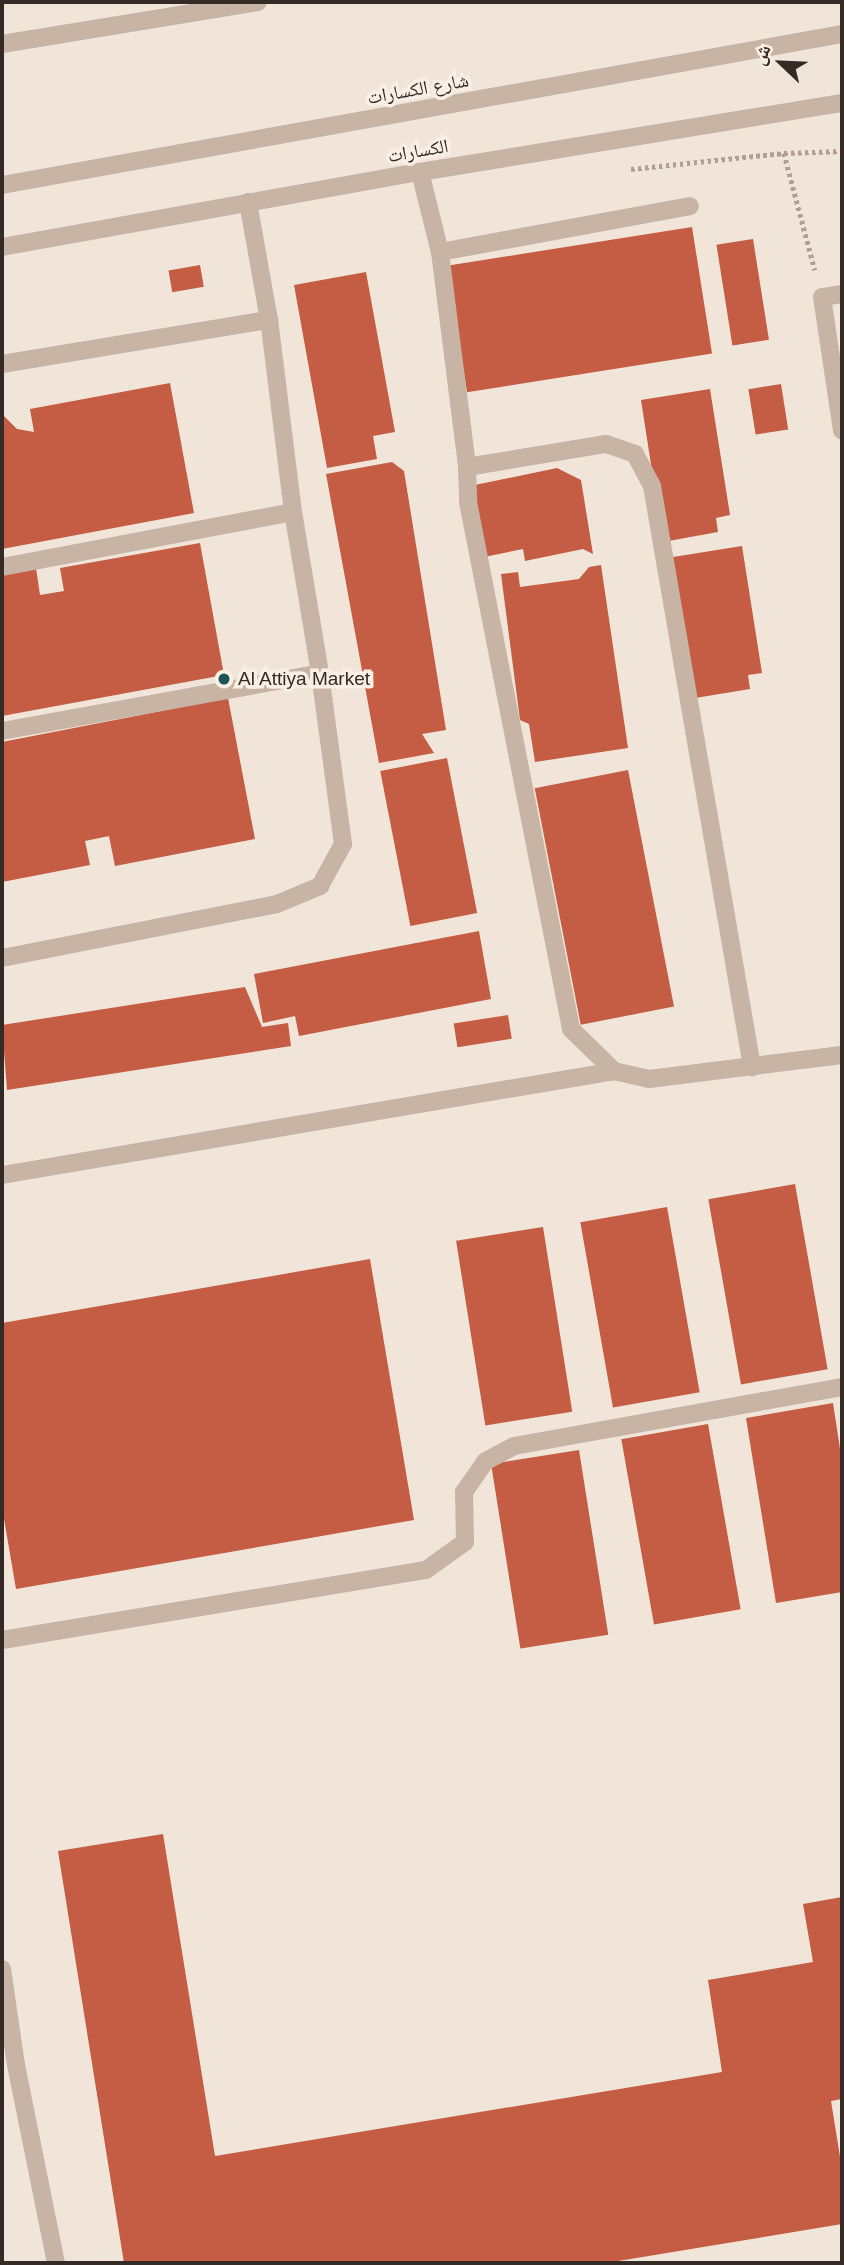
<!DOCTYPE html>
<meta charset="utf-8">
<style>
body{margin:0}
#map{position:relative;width:844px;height:2265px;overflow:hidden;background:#f1e4d9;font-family:Arial,"Noto Naskh Arabic",sans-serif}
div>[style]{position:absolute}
.building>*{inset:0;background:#c45d44;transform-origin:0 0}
.path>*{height:4.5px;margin-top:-2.25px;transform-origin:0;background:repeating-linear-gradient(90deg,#b49e90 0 3.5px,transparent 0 7px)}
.service>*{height:18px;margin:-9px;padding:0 9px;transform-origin:9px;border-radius:9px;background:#c8b4a5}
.minor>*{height:18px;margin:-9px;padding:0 9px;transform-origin:9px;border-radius:9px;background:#c8b4a5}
.tertiary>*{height:18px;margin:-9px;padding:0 9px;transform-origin:9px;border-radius:9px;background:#c8b4a5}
.dots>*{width:19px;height:19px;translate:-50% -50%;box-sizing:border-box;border:4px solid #f9efe5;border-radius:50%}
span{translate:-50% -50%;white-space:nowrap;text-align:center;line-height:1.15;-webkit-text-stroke:7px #f9efe5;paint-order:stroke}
.street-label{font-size:19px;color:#342a26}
.poi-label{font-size:19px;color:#342a26}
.left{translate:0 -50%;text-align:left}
.frame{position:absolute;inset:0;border:4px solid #342a26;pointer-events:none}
.north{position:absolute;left:746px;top:28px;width:70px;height:70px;-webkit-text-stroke:5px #f9efe5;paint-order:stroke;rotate:293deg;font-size:19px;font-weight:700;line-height:28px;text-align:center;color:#342a26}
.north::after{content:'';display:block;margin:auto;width:24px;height:32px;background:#342a26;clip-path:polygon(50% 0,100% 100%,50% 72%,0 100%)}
</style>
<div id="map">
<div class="building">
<div style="left:692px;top:227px;width:128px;height:248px;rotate:81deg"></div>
<div style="left:753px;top:239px;width:102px;height:37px;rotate:81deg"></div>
<div style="left:200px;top:265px;width:22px;height:32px;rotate:80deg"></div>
<div style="clip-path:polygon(366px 272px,395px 432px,373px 436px,377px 459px,327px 468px,294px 285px)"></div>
<div style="clip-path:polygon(170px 383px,194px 513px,2px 549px,2px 414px,17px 429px,34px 432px,30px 409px)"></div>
<div style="left:781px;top:384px;width:46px;height:33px;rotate:81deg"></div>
<div style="clip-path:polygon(710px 389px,730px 515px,716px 518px,718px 532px,663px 542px,641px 400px)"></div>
<div style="clip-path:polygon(392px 462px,404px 471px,446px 730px,422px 734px,434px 753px,379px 763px,326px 474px)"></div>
<div style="clip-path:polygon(557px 468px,581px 480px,593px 554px,583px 549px,525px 561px,523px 549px,484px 557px,470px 486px)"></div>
<div style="clip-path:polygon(200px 543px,224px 675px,2px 716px,2px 574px,36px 568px,40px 595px,64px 591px,60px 568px)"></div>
<div style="clip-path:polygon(742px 546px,762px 673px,748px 675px,750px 689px,695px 698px,673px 557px)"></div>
<div style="clip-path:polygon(601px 565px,628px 748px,535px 762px,529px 724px,520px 720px,501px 574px,518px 572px,520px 587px,579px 579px,589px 567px)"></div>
<div style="clip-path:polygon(228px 698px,255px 839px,115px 866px,109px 836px,85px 841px,90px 865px,2px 882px,2px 742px)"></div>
<div style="left:447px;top:758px;width:158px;height:68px;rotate:79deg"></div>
<div style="left:628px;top:770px;width:241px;height:95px;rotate:79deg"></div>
<div style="clip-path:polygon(479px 931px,491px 999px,299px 1036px,295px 1016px,263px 1023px,254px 974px)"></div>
<div style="clip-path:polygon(245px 987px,262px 1027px,288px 1023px,291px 1046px,7px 1090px,2px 1025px)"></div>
<div style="left:508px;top:1015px;width:24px;height:55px;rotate:81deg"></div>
<div style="left:795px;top:1184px;width:188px;height:88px;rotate:80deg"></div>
<div style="left:667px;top:1207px;width:188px;height:88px;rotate:80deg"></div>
<div style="left:543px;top:1227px;width:187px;height:88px;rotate:81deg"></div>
<div style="clip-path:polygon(370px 1259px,414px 1520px,16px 1589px,2px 1507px,2px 1323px)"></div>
<div style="clip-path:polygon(833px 1403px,842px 1462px,842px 1592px,776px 1603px,746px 1418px)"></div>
<div style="left:708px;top:1424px;width:188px;height:88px;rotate:80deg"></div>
<div style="left:579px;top:1450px;width:187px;height:89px;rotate:81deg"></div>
<div style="clip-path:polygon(163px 1834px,215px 2156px,722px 2072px,708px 1980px,813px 1962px,803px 1904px,842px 1897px,842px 2099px,831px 2101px,842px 2169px,842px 2224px,606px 2263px,124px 2263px,58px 1851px)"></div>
</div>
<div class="path">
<div style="left:784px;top:153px;width:121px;rotate:75.2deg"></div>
<div style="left:631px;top:169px;width:154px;rotate:-6deg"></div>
<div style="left:784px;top:153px;width:58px;rotate:-2deg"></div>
</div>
<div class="service">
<div style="left:2px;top:364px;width:271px;rotate:-9.4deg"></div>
<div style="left:2px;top:567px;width:296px;rotate:-10.7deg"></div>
<div style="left:2px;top:731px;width:323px;rotate:-10.3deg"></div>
<div style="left:2px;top:958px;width:280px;rotate:-11.1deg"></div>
<div style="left:277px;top:904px;width:47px;rotate:-22.7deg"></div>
<div style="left:320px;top:886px;width:48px;rotate:-61.3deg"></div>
<div style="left:343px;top:844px;width:173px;rotate:-97.7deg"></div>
<div style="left:320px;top:673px;width:163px;rotate:-99.5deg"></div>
<div style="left:293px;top:512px;width:193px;rotate:-97.1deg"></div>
<div style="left:269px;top:320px;width:120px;rotate:-100.1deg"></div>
<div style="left:2px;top:1175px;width:621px;rotate:-9.64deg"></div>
<div style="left:2px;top:1640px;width:430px;rotate:-9.4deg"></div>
<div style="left:426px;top:1570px;width:48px;rotate:-35.7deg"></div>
<div style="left:465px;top:1542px;width:50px;rotate:-91.1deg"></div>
<div style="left:464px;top:1492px;width:38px;rotate:-55deg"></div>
<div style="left:486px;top:1461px;width:32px;rotate:-28deg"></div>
<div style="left:514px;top:1446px;width:333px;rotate:-10.2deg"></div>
<div style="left:2px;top:1969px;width:97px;rotate:81.7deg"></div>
<div style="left:16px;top:2065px;width:202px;rotate:78.6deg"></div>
</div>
<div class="minor">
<div style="left:420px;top:172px;width:82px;rotate:76deg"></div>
<div style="left:440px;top:252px;width:217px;rotate:82.8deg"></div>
<div style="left:467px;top:467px;width:35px;rotate:88deg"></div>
<div style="left:468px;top:502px;width:537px;rotate:78.94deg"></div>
<div style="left:571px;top:1029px;width:60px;rotate:44.3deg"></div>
<div style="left:614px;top:1071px;width:36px;rotate:13deg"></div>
<div style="left:649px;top:1079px;width:194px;rotate:-7.1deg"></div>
<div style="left:2px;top:247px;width:425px;rotate:-10.2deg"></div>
<div style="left:420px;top:172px;width:428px;rotate:-9.3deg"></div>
<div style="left:440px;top:252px;width:254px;rotate:-10.4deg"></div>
<div style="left:842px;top:294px;width:20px;rotate:171deg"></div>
<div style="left:822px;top:297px;width:135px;rotate:81.5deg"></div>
<div style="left:467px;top:467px;width:141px;rotate:-9.4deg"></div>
<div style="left:606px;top:444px;width:31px;rotate:19deg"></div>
<div style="left:635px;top:454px;width:36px;rotate:62deg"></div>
<div style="left:652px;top:486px;width:590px;rotate:80.23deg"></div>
</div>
<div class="tertiary">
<div style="left:2px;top:44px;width:259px;rotate:-9.3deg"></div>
<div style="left:2px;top:185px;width:853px;rotate:-10.19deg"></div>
</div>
<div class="dots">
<div style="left:224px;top:679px;background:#1d5455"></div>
</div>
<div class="street-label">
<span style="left:418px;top:89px;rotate:-10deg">شارع الكسارات</span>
<span style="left:418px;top:151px;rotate:-10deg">الكسارات</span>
</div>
<div class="poi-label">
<span class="left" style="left:238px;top:679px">Al Attiya Market</span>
</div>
<div class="frame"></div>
<div class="north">ش</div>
</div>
